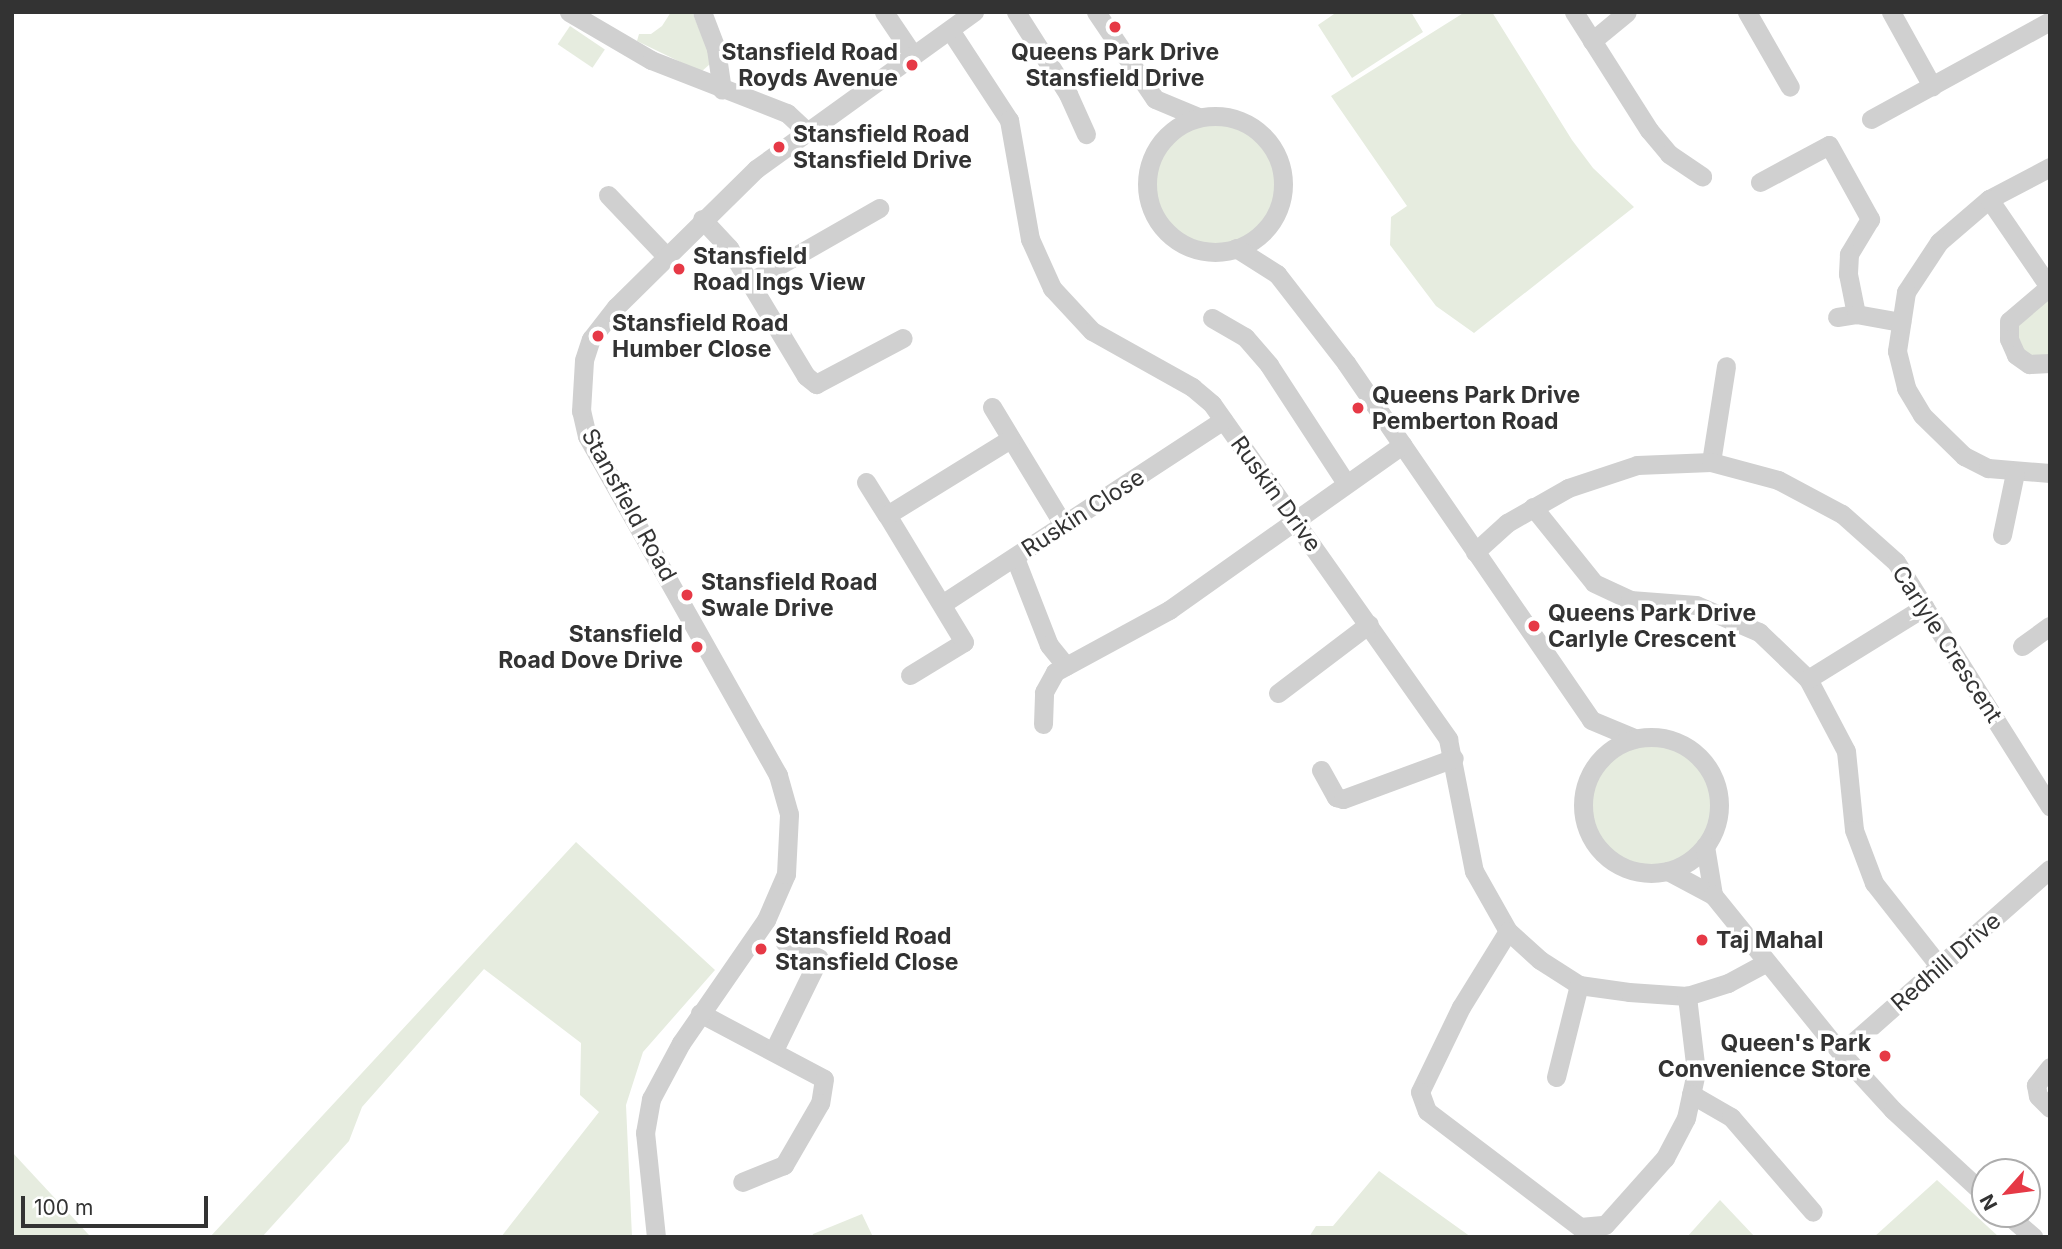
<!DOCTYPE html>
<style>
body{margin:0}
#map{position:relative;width:2062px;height:1249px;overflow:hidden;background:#fff;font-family:Inter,sans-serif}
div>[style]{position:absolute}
.green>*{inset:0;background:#e6ecdf;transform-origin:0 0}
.round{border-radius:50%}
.minor>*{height:19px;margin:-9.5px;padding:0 9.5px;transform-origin:9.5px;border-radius:9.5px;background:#d0d0d0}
.minor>.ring{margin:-9.5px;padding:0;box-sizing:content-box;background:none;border:19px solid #d0d0d0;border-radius:50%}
.dots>*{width:19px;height:19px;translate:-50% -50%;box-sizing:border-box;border:4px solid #fff;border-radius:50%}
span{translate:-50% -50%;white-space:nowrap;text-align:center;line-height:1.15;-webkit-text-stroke:7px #fff;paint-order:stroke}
.poi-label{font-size:23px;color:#333;font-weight:700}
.right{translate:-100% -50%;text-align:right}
.left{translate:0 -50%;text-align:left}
.street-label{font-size:23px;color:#333}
.frame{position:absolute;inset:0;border:14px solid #333;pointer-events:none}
.north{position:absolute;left:1971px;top:1158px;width:70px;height:70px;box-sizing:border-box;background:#fff;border:2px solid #adadad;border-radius:50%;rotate:242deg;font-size:19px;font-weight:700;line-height:28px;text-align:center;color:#333}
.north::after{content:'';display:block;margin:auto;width:24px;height:32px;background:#e63946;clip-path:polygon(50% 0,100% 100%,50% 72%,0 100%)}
.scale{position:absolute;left:21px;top:1196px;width:187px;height:32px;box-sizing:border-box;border:4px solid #333;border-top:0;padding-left:9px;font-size:21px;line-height:24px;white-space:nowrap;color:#333;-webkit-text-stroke:5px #fff;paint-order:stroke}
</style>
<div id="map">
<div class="green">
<div style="clip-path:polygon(671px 12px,692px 12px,710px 55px,710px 64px,701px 72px,637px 41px,639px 34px,651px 34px,662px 26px)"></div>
<div style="clip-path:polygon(1337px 12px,1411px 12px,1423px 32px,1352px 78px,1318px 25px)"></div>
<div style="clip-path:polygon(1465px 12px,1492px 12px,1572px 140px,1593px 168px,1634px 207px,1474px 333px,1436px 306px,1390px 245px,1391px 217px,1407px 206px,1331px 96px)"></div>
<div style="left:570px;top:26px;width:42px;height:22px;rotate:34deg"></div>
<div class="round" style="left:1152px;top:122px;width:124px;height:124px"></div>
<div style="clip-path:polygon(2050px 288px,2050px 363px,2029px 364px,2009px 321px)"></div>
<div class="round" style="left:1589px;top:743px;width:124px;height:124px"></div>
<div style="clip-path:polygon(576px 842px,715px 970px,643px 1052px,626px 1105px,632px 1237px,501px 1237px,599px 1112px,580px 1095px,581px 1043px,484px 969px,362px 1107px,349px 1141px,262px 1237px,210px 1237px)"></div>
<div style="clip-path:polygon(12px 1152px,89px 1235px,90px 1237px,12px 1237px)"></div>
<div style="clip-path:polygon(1379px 1171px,1471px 1237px,1309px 1237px,1316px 1226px,1333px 1226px)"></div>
<div style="clip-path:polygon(1937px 1180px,1999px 1237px,1874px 1237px)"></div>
<div style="clip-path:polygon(1720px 1200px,1755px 1237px,1687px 1237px)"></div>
<div style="clip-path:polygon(862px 1214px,873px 1237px,812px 1237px,813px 1234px)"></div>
</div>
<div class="minor">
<div style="left:569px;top:12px;width:95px;rotate:30.3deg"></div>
<div style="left:651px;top:60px;width:146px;rotate:21.3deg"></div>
<div style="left:787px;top:113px;width:26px;rotate:43deg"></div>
<div style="left:702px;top:12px;width:40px;rotate:69deg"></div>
<div style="left:716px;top:49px;width:41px;rotate:81.7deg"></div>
<div style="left:884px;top:12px;width:52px;rotate:56deg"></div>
<div style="left:1016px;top:12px;width:97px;rotate:57.6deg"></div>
<div style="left:1068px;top:94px;width:44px;rotate:65.8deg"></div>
<div style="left:1096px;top:12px;width:105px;rotate:55.9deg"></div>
<div style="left:1155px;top:99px;width:47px;rotate:22.7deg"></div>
<div style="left:1574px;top:12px;width:140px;rotate:57.6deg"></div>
<div style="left:1649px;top:130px;width:31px;rotate:50deg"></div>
<div style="left:1669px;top:154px;width:40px;rotate:34deg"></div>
<div style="left:1747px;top:12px;width:86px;rotate:60.2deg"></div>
<div style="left:1891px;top:12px;width:85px;rotate:61deg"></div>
<div style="left:950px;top:30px;width:108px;rotate:56.8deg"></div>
<div style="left:1009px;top:120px;width:121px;rotate:80deg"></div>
<div style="left:1030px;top:239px;width:54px;rotate:65.8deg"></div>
<div style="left:1052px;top:288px;width:59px;rotate:47.1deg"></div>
<div style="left:1092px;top:331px;width:115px;rotate:29.2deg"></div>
<div style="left:1192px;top:387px;width:26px;rotate:40deg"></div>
<div style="left:1212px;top:404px;width:410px;rotate:54.8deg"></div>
<div style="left:1448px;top:739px;width:135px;rotate:78.9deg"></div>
<div style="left:1474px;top:871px;width:69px;rotate:60.5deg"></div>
<div style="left:1508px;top:931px;width:43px;rotate:42.2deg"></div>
<div style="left:1540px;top:960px;width:46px;rotate:32.7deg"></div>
<div style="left:1579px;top:985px;width:50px;rotate:8deg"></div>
<div style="left:1629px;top:992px;width:58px;rotate:3.9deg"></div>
<div style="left:1687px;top:996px;width:43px;rotate:-17.6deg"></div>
<div style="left:1728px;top:983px;width:42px;rotate:-28.4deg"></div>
<div style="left:1592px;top:41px;width:45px;rotate:-39.6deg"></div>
<div class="ring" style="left:1147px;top:116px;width:117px;height:117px"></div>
<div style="left:1871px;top:119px;width:204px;rotate:-28.7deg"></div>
<div style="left:2050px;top:167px;width:69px;rotate:152.3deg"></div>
<div style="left:1989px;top:199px;width:66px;rotate:139.3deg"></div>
<div style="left:1939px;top:242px;width:60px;rotate:123.4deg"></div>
<div style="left:1906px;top:292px;width:60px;rotate:98.7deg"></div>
<div style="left:1897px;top:351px;width:38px;rotate:76deg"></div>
<div style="left:1906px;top:388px;width:31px;rotate:59deg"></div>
<div style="left:1922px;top:415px;width:59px;rotate:44.3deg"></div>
<div style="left:1964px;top:456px;width:27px;rotate:27deg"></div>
<div style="left:1988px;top:468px;width:62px;rotate:4.6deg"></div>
<div style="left:1760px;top:182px;width:78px;rotate:-28.2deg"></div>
<div style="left:1829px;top:145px;width:85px;rotate:61deg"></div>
<div style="left:1870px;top:219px;width:41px;rotate:121deg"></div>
<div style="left:1849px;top:254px;width:20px;rotate:93deg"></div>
<div style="left:1848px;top:274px;width:41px;rotate:78.7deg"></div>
<div style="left:608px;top:195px;width:86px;rotate:46.4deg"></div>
<div style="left:1989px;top:199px;width:108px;rotate:55.6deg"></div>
<div style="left:702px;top:219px;width:40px;rotate:47deg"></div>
<div style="left:729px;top:248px;width:149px;rotate:59deg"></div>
<div style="left:806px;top:376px;width:13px;rotate:39deg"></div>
<div style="left:816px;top:384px;width:98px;rotate:-27.9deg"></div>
<div style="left:1236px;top:248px;width:49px;rotate:32.4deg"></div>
<div style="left:1277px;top:274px;width:113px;rotate:52.2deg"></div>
<div style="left:1346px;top:363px;width:433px;rotate:55.5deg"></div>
<div style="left:1591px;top:720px;width:47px;rotate:22.7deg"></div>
<div style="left:750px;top:282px;width:149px;rotate:-29.8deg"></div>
<div style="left:2049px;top:287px;width:52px;rotate:139.6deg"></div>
<div style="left:2009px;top:321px;width:18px;rotate:90deg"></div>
<div style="left:2009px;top:339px;width:17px;rotate:66deg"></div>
<div style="left:2016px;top:355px;width:16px;rotate:35deg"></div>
<div style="left:2029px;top:364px;width:21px;rotate:-3deg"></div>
<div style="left:1837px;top:317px;width:19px;rotate:-9deg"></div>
<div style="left:1856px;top:314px;width:46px;rotate:10.1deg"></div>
<div style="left:1212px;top:318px;width:38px;rotate:30deg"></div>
<div style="left:1245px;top:337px;width:37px;rotate:49deg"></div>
<div style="left:1269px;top:365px;width:141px;rotate:56.9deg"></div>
<div style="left:992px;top:407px;width:139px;rotate:58.8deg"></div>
<div style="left:1711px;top:462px;width:97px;rotate:-81.1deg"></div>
<div style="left:866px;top:482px;width:39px;rotate:58deg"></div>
<div style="left:1533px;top:507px;width:97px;rotate:51.2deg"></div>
<div style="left:1594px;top:583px;width:40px;rotate:25deg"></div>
<div style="left:1630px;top:600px;width:66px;rotate:4.3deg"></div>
<div style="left:1696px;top:605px;width:69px;rotate:23.2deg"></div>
<div style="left:1759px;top:632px;width:68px;rotate:43.8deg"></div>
<div style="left:1808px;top:679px;width:81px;rotate:62.2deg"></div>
<div style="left:1846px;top:751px;width:79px;rotate:84.2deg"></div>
<div style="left:1854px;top:830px;width:57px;rotate:69.3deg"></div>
<div style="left:1874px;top:883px;width:107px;rotate:51.8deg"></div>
<div style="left:2002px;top:535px;width:63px;rotate:-78.2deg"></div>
<div style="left:1475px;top:552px;width:43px;rotate:-42.2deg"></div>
<div style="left:1507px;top:523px;width:70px;rotate:-29.8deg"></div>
<div style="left:1568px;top:488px;width:73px;rotate:-18.4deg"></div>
<div style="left:1637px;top:465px;width:74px;rotate:-2.3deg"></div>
<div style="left:1711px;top:462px;width:69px;rotate:15deg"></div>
<div style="left:1778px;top:480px;width:72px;rotate:28deg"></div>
<div style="left:1842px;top:514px;width:72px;rotate:41.6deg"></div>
<div style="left:1896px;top:562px;width:289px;rotate:57.8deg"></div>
<div style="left:1015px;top:558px;width:93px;rotate:68.7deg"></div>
<div style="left:1049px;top:645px;width:27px;rotate:51deg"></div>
<div style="left:942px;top:604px;width:336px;rotate:-33.2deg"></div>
<div style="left:2022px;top:646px;width:34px;rotate:-36deg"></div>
<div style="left:910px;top:675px;width:63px;rotate:-31.4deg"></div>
<div style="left:964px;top:642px;width:149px;rotate:-121.2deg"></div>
<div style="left:887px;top:515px;width:145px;rotate:-31.7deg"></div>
<div style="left:1808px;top:679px;width:137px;rotate:-31.8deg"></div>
<div style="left:1278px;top:693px;width:114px;rotate:-37.2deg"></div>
<div style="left:1043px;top:724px;width:32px;rotate:-88deg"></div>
<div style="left:1044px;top:692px;width:23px;rotate:-61deg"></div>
<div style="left:1055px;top:672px;width:130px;rotate:-28.5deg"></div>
<div style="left:1169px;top:610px;width:286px;rotate:-35.3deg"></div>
<div class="ring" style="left:1583px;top:737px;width:117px;height:117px"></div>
<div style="left:1321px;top:770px;width:31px;rotate:61deg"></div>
<div style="left:1336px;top:797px;width:7px;rotate:16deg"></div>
<div style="left:1343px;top:799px;width:118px;rotate:-20.3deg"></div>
<div style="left:1705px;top:846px;width:50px;rotate:80.7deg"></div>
<div style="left:1668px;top:871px;width:51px;rotate:28.1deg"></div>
<div style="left:1713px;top:895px;width:203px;rotate:51deg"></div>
<div style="left:1841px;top:1053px;width:77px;rotate:47.6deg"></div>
<div style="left:1893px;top:1110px;width:125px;rotate:42.7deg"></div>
<div style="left:1508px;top:931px;width:89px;rotate:121.7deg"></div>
<div style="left:1461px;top:1007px;width:94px;rotate:115.8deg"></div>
<div style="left:1420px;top:1092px;width:20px;rotate:70deg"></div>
<div style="left:1427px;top:1111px;width:192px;rotate:37.2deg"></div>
<div style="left:1580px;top:1227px;width:25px;rotate:-5deg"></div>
<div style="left:1605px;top:1225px;width:90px;rotate:-48.2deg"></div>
<div style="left:1665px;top:1158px;width:45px;rotate:-62.3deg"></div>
<div style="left:1686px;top:1118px;width:47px;rotate:-77.7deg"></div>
<div style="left:1696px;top:1072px;width:77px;rotate:-96.8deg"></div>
<div style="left:700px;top:1013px;width:140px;rotate:28deg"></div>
<div style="left:824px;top:1079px;width:24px;rotate:99deg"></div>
<div style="left:820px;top:1103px;width:72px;rotate:120.1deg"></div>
<div style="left:784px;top:1165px;width:45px;rotate:158deg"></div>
<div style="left:774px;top:1050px;width:102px;rotate:-63.9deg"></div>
<div style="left:819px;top:958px;width:38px;rotate:-155deg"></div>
<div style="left:1841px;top:1053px;width:278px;rotate:-41.4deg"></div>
<div style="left:2050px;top:1067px;width:23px;rotate:128deg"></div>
<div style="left:2036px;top:1085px;width:11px;rotate:80deg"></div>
<div style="left:2038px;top:1096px;width:17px;rotate:45deg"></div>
<div style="left:1556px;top:1077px;width:95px;rotate:-76deg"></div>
<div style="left:1691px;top:1094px;width:46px;rotate:29.9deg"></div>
<div style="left:1731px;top:1117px;width:125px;rotate:49.2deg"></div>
<div style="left:2007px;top:1214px;width:35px;rotate:41deg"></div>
<div style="left:656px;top:1237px;width:105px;rotate:-96deg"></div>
<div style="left:645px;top:1133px;width:35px;rotate:-80deg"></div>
<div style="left:651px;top:1099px;width:64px;rotate:-61.8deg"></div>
<div style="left:681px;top:1043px;width:150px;rotate:-55.4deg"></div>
<div style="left:766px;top:920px;width:50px;rotate:-66.5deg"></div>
<div style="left:786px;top:874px;width:60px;rotate:-87.1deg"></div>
<div style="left:789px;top:814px;width:41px;rotate:-105.8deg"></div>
<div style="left:778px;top:775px;width:389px;rotate:-119.4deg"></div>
<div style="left:587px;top:436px;width:26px;rotate:-103deg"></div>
<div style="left:581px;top:411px;width:51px;rotate:-86.6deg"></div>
<div style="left:584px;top:360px;width:22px;rotate:-72deg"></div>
<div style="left:591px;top:339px;width:41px;rotate:-52deg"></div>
<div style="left:616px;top:307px;width:197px;rotate:-44.6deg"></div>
<div style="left:756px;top:169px;width:269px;rotate:-35.8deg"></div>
</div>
<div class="dots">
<div style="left:1115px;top:27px;background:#e63946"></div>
<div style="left:912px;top:65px;background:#e63946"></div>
<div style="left:779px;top:147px;background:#e63946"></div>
<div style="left:679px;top:269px;background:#e63946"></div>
<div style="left:598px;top:336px;background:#e63946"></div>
<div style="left:1358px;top:408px;background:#e63946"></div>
<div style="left:687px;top:595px;background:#e63946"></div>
<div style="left:1534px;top:626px;background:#e63946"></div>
<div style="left:697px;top:647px;background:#e63946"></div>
<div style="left:1702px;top:940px;background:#e63946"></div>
<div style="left:761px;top:949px;background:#e63946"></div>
<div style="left:1885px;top:1056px;background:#e63946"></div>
</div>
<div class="poi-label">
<span class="right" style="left:898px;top:65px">Stansfield Road<br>Royds Avenue</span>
<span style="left:1115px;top:65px">Queens Park Drive<br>Stansfield Drive</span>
<span class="left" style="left:793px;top:147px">Stansfield Road<br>Stansfield Drive</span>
<span class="left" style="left:693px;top:269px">Stansfield<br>Road Ings View</span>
<span class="left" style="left:612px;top:336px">Stansfield Road<br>Humber Close</span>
<span class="left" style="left:1372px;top:408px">Queens Park Drive<br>Pemberton Road</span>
<span class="left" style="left:701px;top:595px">Stansfield Road<br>Swale Drive</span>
<span class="left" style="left:1548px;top:626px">Queens Park Drive<br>Carlyle Crescent</span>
<span class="right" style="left:683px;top:647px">Stansfield<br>Road Dove Drive</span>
<span class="left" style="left:775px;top:949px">Stansfield Road<br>Stansfield Close</span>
<span class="left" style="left:1716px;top:940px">Taj Mahal</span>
<span class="right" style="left:1871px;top:1056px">Queen's Park<br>Convenience Store</span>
</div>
<div class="street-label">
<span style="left:1276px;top:494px;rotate:54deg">Ruskin Drive</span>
<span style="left:629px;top:505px;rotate:61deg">Stansfield Road</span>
<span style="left:1083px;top:513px;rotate:-33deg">Ruskin Close</span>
<span style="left:1947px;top:644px;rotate:57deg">Carlyle Crescent</span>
<span style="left:1946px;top:962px;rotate:-41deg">Redhill Drive</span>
</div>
<div class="frame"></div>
<div class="north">N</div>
<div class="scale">100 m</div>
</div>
